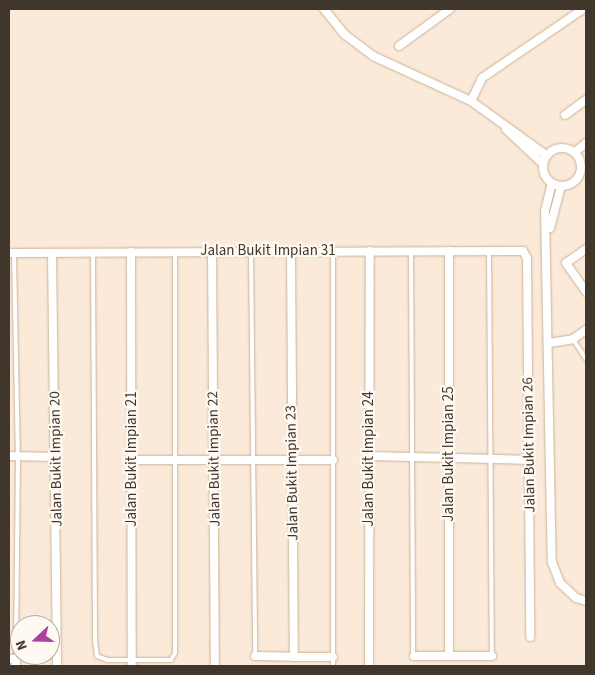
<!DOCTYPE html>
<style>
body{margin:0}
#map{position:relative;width:595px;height:675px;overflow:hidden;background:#fbead9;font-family:"Source Sans 3",sans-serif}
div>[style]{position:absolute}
.roads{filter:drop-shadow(0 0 1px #ccb297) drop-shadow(0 0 1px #ccb297)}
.lane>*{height:4px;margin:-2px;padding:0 2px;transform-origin:2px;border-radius:2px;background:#fff}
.street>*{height:8px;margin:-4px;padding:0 4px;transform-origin:4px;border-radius:4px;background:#fff}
.street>.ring{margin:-4px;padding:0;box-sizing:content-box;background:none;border:8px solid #fff;border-radius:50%}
span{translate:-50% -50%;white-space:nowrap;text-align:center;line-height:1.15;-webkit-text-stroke:4.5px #fff9f4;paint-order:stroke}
.street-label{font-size:15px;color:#41362b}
.frame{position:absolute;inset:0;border:10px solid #41362b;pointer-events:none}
.north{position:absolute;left:10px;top:615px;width:50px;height:50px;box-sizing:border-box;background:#fff9f4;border:1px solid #b3aba4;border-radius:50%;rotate:249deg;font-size:14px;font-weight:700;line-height:20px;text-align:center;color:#41362b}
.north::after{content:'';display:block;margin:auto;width:18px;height:22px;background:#b0409d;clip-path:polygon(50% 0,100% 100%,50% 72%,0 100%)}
</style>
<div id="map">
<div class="roads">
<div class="lane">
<div style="left:411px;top:251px;width:405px;rotate:89.7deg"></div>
<div style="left:489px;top:251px;width:405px;rotate:89.6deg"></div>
<div style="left:93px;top:252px;width:388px;rotate:89.7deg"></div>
<div style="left:95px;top:640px;width:16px;rotate:83deg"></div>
<div style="left:97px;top:656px;width:11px;rotate:22deg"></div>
<div style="left:107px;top:660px;width:64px"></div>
<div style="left:171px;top:660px;width:8px;rotate:-60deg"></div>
<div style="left:175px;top:653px;width:400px;rotate:-90deg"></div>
<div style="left:251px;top:252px;width:404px;rotate:89.4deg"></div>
<div style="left:14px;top:254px;width:202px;rotate:88.9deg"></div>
<div style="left:18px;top:456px;width:203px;rotate:90.6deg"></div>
<div style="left:573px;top:339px;width:24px;rotate:57deg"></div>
<div style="left:333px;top:666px;width:415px;rotate:-90deg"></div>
</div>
<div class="street">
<div style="left:324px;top:9px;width:32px;rotate:51deg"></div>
<div style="left:344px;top:34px;width:36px;rotate:37deg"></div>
<div style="left:373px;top:56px;width:108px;rotate:24.7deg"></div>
<div style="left:471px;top:101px;width:92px;rotate:35.8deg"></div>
<div style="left:399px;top:46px;width:63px;rotate:-36deg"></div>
<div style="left:471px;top:101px;width:25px;rotate:-64deg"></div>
<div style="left:482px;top:78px;width:122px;rotate:-34.3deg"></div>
<div style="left:565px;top:115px;width:26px;rotate:-36deg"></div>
<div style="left:506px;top:129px;width:51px;rotate:43.4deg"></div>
<div class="ring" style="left:543px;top:148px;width:30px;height:30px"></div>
<div style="left:575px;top:152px;width:14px;rotate:-39deg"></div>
<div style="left:552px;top:183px;width:29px;rotate:104deg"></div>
<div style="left:545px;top:211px;width:351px;rotate:88.9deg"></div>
<div style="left:552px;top:562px;width:22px;rotate:69deg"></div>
<div style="left:560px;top:583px;width:22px;rotate:43deg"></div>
<div style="left:576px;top:598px;width:10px;rotate:17deg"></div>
<div style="left:550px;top:228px;width:43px;rotate:-75.3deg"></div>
<div style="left:586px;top:249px;width:24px;rotate:145deg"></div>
<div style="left:566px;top:263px;width:35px;rotate:55deg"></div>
<div style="left:291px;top:251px;width:406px;rotate:89.6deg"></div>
<div style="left:294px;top:657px;width:39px"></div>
<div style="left:449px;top:251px;width:405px;rotate:90deg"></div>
<div style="left:131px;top:252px;width:414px;rotate:89.9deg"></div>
<div style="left:212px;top:252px;width:414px;rotate:89.6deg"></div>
<div style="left:9px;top:253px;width:514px;rotate:-0.22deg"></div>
<div style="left:523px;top:251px;width:8px;rotate:60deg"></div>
<div style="left:527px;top:258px;width:379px;rotate:89.5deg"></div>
<div style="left:52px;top:253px;width:413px;rotate:89.3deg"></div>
<div style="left:549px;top:343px;width:24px;rotate:-9deg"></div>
<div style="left:573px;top:339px;width:16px;rotate:-35deg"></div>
<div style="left:9px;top:456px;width:47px;rotate:1.2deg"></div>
<div style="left:369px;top:456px;width:161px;rotate:1.4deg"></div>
<div style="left:132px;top:460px;width:201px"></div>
<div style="left:255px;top:656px;width:39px;rotate:1deg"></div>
<div style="left:414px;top:656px;width:78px"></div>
<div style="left:9px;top:659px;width:7px"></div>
<div style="left:16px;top:659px;width:7px;rotate:90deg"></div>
<div style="left:369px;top:666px;width:415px;rotate:-89.9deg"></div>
</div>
</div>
<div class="street-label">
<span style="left:268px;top:251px">Jalan Bukit Impian 31</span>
<span style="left:529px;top:445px;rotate:-91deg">Jalan Bukit Impian 26</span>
<span style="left:449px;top:454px;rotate:-90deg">Jalan Bukit Impian 25</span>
<span style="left:56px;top:459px;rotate:-91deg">Jalan Bukit Impian 20</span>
<span style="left:132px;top:459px;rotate:-90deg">Jalan Bukit Impian 21</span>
<span style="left:214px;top:459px;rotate:-91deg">Jalan Bukit Impian 22</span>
<span style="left:369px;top:459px;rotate:-90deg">Jalan Bukit Impian 24</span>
<span style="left:292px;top:473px;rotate:-91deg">Jalan Bukit Impian 23</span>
</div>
<div class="frame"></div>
<div class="north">N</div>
</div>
